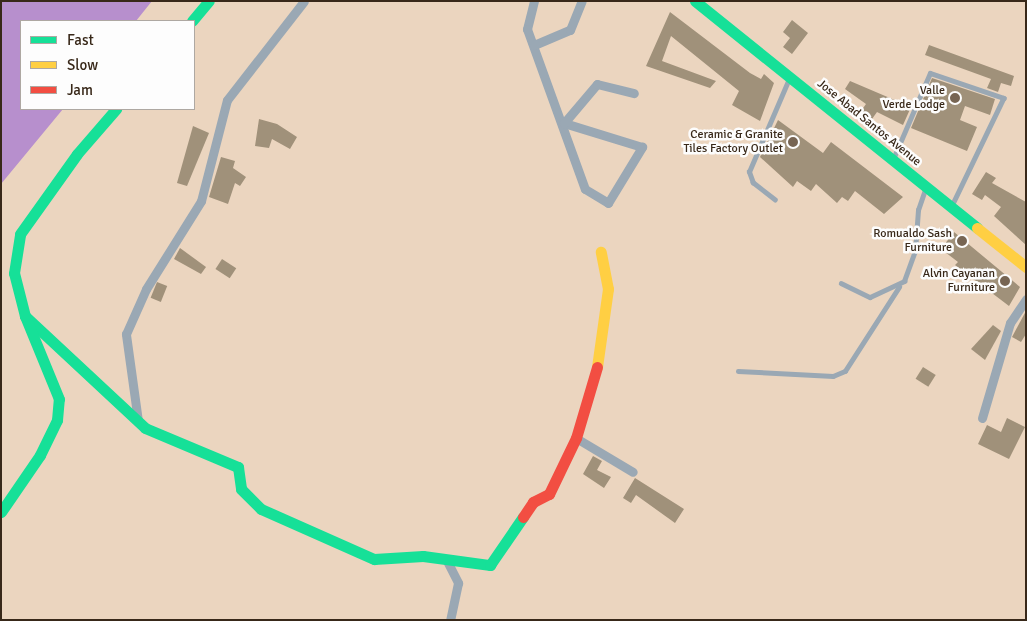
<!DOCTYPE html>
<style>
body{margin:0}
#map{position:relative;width:1027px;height:621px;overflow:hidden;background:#ebd5bf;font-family:Signika,sans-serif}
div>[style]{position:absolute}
.water>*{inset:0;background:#b78fcd}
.building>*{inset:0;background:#a0917a;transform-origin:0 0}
.lane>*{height:4.5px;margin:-2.25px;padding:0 2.25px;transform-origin:2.25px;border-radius:2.25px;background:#9aa8b4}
.street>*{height:9px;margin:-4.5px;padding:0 4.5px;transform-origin:4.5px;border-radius:4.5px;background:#9aa8b4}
.fast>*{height:11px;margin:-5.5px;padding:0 5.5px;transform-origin:5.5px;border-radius:5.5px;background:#16e098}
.slow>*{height:11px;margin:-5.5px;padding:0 5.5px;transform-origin:5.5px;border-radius:5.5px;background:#ffcf43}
.jam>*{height:11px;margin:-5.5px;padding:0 5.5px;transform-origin:5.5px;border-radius:5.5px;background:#f24e42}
.dots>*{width:14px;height:14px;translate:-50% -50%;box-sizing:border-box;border:2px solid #fdfdfd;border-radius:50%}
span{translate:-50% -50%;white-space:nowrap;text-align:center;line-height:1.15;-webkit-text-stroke:5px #fdfdfd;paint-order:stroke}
.poi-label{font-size:12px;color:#382819}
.right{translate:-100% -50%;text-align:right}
.street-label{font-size:12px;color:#382819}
.frame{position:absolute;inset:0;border:2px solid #382819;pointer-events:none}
.legend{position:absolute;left:20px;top:20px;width:175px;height:90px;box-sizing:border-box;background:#fdfdfd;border:1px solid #aea8a2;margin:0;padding:6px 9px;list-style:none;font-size:15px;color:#382819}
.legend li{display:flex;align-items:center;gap:10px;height:25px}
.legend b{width:25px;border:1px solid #aea8a2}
</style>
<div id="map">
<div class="water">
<div style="clip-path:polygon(1px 1px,152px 1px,136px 21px,21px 21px,21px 109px,63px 109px,1px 184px)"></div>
</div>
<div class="building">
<div style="clip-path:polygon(670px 12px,750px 73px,761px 79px,764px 74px,774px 83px,760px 121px,732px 105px,739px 91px,671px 36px,662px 61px,716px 81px,710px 88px,646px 66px)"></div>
<div style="clip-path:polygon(792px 20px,808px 33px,792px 54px,783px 47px,790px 38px,783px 32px)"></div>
<div style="clip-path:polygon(929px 45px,1014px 76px,1011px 86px,1001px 83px,998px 92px,987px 88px,991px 79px,925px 55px)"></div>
<div style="clip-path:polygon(932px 78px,995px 99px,990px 115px,965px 106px,960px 120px,977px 127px,967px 151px,911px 128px)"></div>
<div style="clip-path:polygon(850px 81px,911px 107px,903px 125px,877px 112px,872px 119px,861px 111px,866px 104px,845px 89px)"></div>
<div style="clip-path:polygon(259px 119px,277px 124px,297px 137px,290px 149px,272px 139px,269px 148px,255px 146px)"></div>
<div style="clip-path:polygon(778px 120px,823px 153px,831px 142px,903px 197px,884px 214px,855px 191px,848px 201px,842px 197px,837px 203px,816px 184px,811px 191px,797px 181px,793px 187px,760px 157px)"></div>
<div style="clip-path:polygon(193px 126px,209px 133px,187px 186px,177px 183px)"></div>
<div style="clip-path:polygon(221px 157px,235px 161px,233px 168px,246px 177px,240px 186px,235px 183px,228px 204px,209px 197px)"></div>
<div style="clip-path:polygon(986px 172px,996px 178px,992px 183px,1026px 202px,1026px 245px,994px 216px,1001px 207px,985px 195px,982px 200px,972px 194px)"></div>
<div style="clip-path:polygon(954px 232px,1020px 287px,1009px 306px,955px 265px,958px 262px,945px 252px,944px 245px)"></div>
<div style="clip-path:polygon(180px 248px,206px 267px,201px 274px,174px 259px)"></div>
<div style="left:222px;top:259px;width:17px;height:12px;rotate:33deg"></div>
<div style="left:157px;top:282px;width:11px;height:17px;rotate:22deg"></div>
<div style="clip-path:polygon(1026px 311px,1026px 334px,1021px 342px,1012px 337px)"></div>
<div style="clip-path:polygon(993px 325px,1001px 331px,985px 360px,971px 349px)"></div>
<div style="left:923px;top:367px;width:15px;height:14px;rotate:32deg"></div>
<div style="clip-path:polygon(1007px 418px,1025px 427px,1009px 459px,978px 444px,987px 425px,1001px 432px)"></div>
<div style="clip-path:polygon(593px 456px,602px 461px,597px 470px,611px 477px,604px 488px,583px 474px)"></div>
<div style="clip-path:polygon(635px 478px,684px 509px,675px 523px,636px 495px,631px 503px,623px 498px)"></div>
</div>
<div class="lane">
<div style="left:894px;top:157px;width:91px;rotate:-66.8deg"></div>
<div style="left:930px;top:73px;width:78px;rotate:18.7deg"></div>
<div style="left:1004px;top:98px;width:118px;rotate:115.7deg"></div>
<div style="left:775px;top:200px;width:28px;rotate:-142deg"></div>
<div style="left:753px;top:183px;width:12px;rotate:-110deg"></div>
<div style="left:749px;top:172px;width:99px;rotate:-66.8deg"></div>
<div style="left:841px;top:283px;width:32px;rotate:26deg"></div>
<div style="left:870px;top:297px;width:38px;rotate:-25deg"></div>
<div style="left:904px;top:281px;width:32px;rotate:-70deg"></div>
<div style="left:915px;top:251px;width:41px;rotate:-85.8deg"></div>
<div style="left:918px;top:210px;width:21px;rotate:-71deg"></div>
<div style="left:738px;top:371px;width:95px;rotate:3deg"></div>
<div style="left:833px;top:376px;width:13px;rotate:-23deg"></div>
<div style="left:845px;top:371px;width:100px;rotate:-57.3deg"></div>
</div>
<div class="street">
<div style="left:534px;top:1px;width:29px;rotate:104deg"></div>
<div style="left:527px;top:29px;width:170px;rotate:70.1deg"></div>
<div style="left:585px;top:189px;width:27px;rotate:31deg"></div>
<div style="left:608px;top:203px;width:66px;rotate:-58.7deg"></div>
<div style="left:642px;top:147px;width:82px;rotate:-162.9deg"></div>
<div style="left:564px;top:123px;width:51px;rotate:-49.8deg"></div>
<div style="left:597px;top:84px;width:38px;rotate:14deg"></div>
<div style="left:534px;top:45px;width:39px;rotate:-23deg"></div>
<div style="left:570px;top:30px;width:31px;rotate:-68deg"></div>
<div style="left:982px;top:418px;width:99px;rotate:-73.6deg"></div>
<div style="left:1010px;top:323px;width:29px;rotate:-56deg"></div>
<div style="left:138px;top:421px;width:88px;rotate:-97.9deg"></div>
<div style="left:126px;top:334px;width:49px;rotate:-66deg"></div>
<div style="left:146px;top:289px;width:104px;rotate:-58deg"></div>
<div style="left:201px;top:201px;width:104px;rotate:-75.6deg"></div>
<div style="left:227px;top:100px;width:125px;rotate:-52.1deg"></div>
<div style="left:576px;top:438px;width:66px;rotate:30.8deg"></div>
<div style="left:446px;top:559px;width:27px;rotate:63deg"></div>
<div style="left:458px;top:583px;width:38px;rotate:102deg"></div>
</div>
<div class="fast">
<div style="left:695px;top:1px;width:362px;rotate:38.8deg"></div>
<div style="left:192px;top:21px;width:26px;rotate:-50deg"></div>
<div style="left:25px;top:316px;width:164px;rotate:43deg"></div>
<div style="left:145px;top:428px;width:101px;rotate:22.8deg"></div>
<div style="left:238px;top:467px;width:22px;rotate:82deg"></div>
<div style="left:241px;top:489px;width:28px;rotate:45deg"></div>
<div style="left:261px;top:509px;width:124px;rotate:23.9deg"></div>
<div style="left:374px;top:559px;width:49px;rotate:-3.5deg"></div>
<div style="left:423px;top:556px;width:68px;rotate:7.7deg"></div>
<div style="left:490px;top:565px;width:58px;rotate:-55.5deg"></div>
<div style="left:1px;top:512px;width:69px;rotate:-55.6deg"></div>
<div style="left:40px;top:455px;width:39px;rotate:-64deg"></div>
<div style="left:57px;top:420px;width:21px;rotate:-85deg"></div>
<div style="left:59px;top:399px;width:90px;rotate:-112.3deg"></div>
<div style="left:25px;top:316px;width:44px;rotate:-104.3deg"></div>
<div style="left:14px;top:273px;width:39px;rotate:-81deg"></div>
<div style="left:20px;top:234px;width:98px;rotate:-54.5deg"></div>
<div style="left:77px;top:154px;width:60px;rotate:-49.1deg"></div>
</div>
<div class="slow">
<div style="left:977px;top:228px;width:63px;rotate:38.5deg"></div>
<div style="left:597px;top:367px;width:79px;rotate:-82deg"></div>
<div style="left:608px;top:289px;width:38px;rotate:-101deg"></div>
</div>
<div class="jam">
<div style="left:523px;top:517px;width:18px;rotate:-56deg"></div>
<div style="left:533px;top:502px;width:18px;rotate:-27deg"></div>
<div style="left:549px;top:494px;width:62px;rotate:-64.3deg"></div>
<div style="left:576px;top:438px;width:74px;rotate:-73.5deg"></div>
</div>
<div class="dots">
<div style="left:955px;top:98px;background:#776553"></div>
<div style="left:793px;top:142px;background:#776553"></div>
<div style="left:962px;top:241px;background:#776553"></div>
<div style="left:1005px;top:281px;background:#776553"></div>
</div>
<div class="poi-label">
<span class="right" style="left:945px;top:98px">Valle<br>Verde Lodge</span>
<span class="right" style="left:783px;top:142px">Ceramic &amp; Granite<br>Tiles Factory Outlet</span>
<span class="right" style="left:952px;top:241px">Romualdo Sash<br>Furniture</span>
<span class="right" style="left:995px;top:281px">Alvin Cayanan<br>Furniture</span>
</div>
<div class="street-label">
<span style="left:869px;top:123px;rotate:39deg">Jose Abad Santos Avenue</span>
</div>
<div class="frame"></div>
<ul class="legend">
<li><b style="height:6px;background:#16e098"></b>Fast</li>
<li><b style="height:6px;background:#ffcf43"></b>Slow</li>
<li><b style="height:6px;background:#f24e42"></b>Jam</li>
</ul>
</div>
